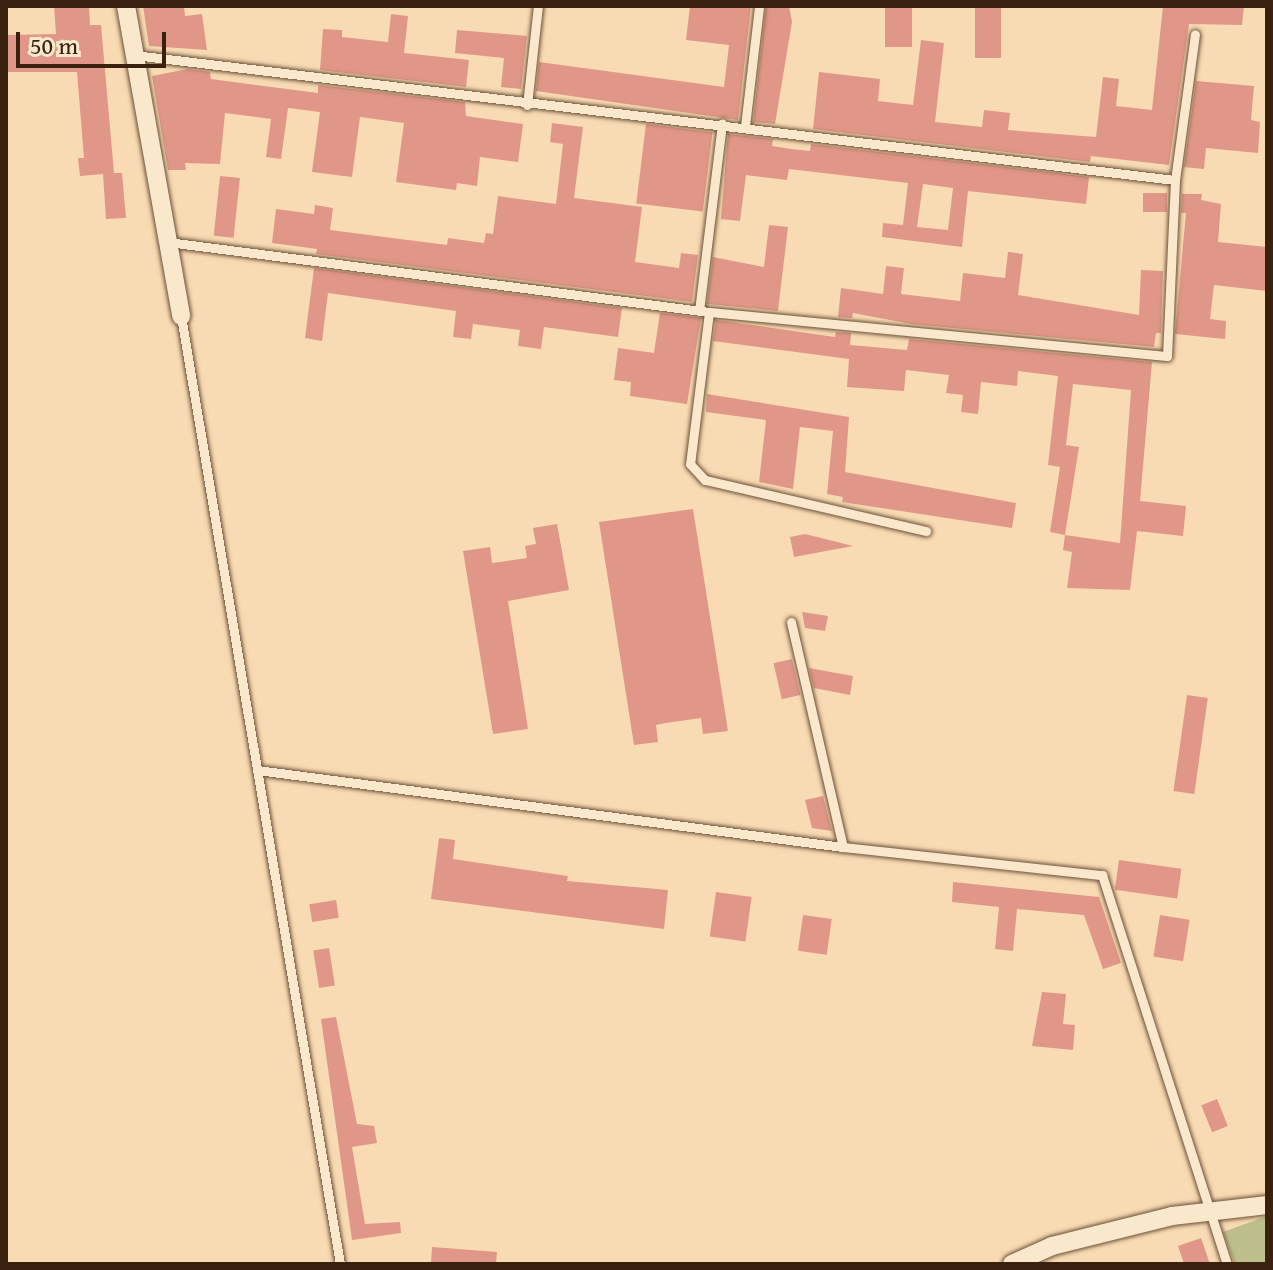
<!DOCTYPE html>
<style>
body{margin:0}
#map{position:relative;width:1273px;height:1270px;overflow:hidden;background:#f8dbb2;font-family:"Gentium Book Plus",serif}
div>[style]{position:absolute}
.green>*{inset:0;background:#bec08c}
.building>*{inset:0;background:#e19787;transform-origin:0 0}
.roads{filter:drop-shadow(0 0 2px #6a5038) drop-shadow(0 0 2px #6a5038)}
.service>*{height:9px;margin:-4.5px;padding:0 4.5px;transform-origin:4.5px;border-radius:4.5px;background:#fae8cd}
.minor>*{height:18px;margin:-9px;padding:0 9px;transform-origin:9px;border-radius:9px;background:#fae8cd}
span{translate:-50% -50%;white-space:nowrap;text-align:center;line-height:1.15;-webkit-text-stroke:6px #fae8cd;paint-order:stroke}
.frame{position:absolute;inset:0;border:8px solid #3a210f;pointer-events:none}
.scale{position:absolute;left:16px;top:32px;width:150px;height:36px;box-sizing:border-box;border:4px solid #3a210f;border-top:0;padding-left:10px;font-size:24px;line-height:28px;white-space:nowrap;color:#3a210f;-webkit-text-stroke:6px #fae8cd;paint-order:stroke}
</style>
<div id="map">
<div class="green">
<div style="clip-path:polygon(1267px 1216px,1267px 1264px,1235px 1264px,1223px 1232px)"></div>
</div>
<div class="building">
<div style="clip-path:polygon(54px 6px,89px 6px,90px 25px,101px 25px,114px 173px,122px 173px,126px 218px,106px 219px,103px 174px,80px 176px,78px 158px,84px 158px,77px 72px,6px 72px,6px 35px,56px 34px)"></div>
<div style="clip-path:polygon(143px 6px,184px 6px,185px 16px,202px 14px,207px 50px,149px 46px)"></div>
<div style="clip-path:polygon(690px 6px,751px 6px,738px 120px,536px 91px,539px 62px,724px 87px,729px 45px,686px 40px)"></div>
<div style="clip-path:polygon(766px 6px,789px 6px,792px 22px,775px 124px,753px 122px)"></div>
<div style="left:885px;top:6px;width:27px;height:41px"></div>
<div style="left:975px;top:6px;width:26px;height:52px"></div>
<div style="clip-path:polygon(1163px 6px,1244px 6px,1242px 25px,1189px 24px,1169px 165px,1091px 156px,1090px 162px,813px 129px,819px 72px,880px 79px,878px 101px,913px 105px,921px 40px,944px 43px,935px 122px,982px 127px,984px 110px,1010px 113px,1008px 130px,1096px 137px,1103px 77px,1119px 79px,1116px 106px,1152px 110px)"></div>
<div style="clip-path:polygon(391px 14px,408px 16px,404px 53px,469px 60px,466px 87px,320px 70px,323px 29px,342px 30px,342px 37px,388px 42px)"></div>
<div style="clip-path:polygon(457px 30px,527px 36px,521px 89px,501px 87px,504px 58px,455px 53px)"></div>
<div style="clip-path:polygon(188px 69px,210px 72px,211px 79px,318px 93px,318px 85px,465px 102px,466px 116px,523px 124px,518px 162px,480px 157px,477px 186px,457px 183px,456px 190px,396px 182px,404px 123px,360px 117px,352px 177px,312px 172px,320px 112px,288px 108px,281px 159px,266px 157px,271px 119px,225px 113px,220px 164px,185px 163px,186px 170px,168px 170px,152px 76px)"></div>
<div style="clip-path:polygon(1196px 81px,1254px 86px,1251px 120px,1260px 122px,1258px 153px,1206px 148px,1204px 169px,1184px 167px)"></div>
<div style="clip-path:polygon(552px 123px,583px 127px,574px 198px,642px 207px,635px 262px,679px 268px,681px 253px,698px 255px,692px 302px,316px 254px,317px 249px,272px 243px,276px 209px,314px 214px,315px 205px,333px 208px,330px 230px,447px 245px,448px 238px,484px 243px,486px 233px,493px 234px,498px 196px,556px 204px,563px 144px,550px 142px)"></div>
<div style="left:646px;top:124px;width:67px;height:80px;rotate:7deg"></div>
<div style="clip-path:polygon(evenodd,728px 134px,773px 139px,772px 146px,791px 149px,810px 151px,811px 144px,1089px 177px,1086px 204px,968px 191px,962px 247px,882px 237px,883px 223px,903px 225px,908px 183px,789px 169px,787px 180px,746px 175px,740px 221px,721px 219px,728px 134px,923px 184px,953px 188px,948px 230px,917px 227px,923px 184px)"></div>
<div style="left:220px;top:176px;width:20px;height:60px;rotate:6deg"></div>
<div style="left:1143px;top:193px;width:24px;height:19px"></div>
<div style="clip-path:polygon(1182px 194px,1202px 194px,1201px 200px,1221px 204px,1218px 242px,1267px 247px,1267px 291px,1214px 285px,1210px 319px,1226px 321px,1225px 339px,1175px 334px,1186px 213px,1181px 213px)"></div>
<div style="clip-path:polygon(769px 225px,788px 227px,778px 311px,707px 304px,713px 257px,764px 267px)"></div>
<div style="clip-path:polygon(1008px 252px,1023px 254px,1018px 295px,1139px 315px,1141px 270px,1163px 271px,1161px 333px,1156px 333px,1154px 347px,911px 324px,853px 313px,852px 318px,838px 317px,841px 288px,883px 294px,886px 266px,904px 268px,901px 294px,960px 301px,963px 273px,1005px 278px)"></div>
<div style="clip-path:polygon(314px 268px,622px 308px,618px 337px,544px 327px,541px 349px,518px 346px,520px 330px,473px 324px,471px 339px,453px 337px,456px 311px,328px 293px,322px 341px,305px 338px)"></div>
<div style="clip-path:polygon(660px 313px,701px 318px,687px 404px,630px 396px,631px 382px,614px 380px,618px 348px,654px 353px)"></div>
<div style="clip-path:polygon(evenodd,716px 320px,835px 337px,836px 332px,851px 333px,850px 345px,907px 350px,909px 339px,1152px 362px,1140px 501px,1186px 506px,1183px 536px,1137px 531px,1130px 590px,1067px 588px,1072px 552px,1063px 550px,1065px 535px,1050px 532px,1060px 467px,1048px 465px,1058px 376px,1018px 371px,1017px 386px,981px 382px,978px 414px,961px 412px,963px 395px,946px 393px,949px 375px,906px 370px,904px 391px,847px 387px,849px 359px,713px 341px,716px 320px,1073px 384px,1131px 390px,1120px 543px,1065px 535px,1079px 447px,1066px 445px,1073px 384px)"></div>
<div style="clip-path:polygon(707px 394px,849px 417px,845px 472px,1016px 503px,1012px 528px,842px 502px,843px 497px,827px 494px,833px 431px,800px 427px,793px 489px,759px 482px,766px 420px,706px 412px)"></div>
<div style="clip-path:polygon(693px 509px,728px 731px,703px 734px,701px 718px,666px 723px,656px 725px,658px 742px,634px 745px,599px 522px)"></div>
<div style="clip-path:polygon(557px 524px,569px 590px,508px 601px,528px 729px,493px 734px,463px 551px,490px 547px,492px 563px,527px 558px,525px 546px,536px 544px,533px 528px)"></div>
<div style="clip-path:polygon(805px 534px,853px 546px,794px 557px,790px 537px)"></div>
<div style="clip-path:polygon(802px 612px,828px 616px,825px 631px,805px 628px)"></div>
<div style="left:792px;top:659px;width:37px;height:19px;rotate:77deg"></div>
<div style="clip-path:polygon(809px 668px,853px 676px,850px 695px,814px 688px)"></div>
<div style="left:1187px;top:695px;width:21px;height:97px;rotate:8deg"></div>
<div style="clip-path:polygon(823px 796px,832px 831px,812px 828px,805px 800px)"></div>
<div style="clip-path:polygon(439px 838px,455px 840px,453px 859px,568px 876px,567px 881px,668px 890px,664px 929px,431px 899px)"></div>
<div style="left:1119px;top:860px;width:63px;height:30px;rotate:8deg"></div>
<div style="clip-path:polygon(953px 882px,1099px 897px,1121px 963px,1103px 969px,1084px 915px,1017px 909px,1013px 951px,995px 949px,999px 907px,952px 902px)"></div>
<div style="left:716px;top:892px;width:36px;height:45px;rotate:8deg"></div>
<div style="left:336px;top:900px;width:18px;height:27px;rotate:81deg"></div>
<div style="left:803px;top:915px;width:29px;height:36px;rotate:8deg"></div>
<div style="left:1160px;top:915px;width:30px;height:42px;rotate:9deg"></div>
<div style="left:329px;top:948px;width:38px;height:16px;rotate:81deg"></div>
<div style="clip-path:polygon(1042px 992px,1066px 994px,1063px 1024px,1075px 1025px,1073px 1050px,1032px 1046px)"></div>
<div style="clip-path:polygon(336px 1017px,357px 1124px,374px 1126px,377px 1143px,352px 1147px,365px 1224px,400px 1222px,401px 1233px,352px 1240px,321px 1019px)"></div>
<div style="left:1217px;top:1099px;width:29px;height:17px;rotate:68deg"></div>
<div style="clip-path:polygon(1201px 1238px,1210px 1264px,1184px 1264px,1178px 1246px)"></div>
<div style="clip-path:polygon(432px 1247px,497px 1252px,496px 1264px,431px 1264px)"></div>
</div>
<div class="roads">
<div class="service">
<div style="left:134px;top:55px;width:1048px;rotate:6.85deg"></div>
<div style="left:1175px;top:180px;width:176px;rotate:92.6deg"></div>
<div style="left:1167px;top:356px;width:460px;rotate:-174.5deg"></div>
<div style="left:709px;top:312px;width:546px;rotate:-172.63deg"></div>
<div style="left:527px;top:105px;width:100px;rotate:-83.7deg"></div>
<div style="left:745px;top:126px;width:121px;rotate:-83.3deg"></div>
<div style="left:1175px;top:180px;width:147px;rotate:-82.2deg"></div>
<div style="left:699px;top:311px;width:189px;rotate:-83deg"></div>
<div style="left:709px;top:312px;width:153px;rotate:97.1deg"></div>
<div style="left:690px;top:464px;width:22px;rotate:47deg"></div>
<div style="left:705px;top:480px;width:227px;rotate:13deg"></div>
<div style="left:181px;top:316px;width:961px;rotate:80.48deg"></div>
<div style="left:791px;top:622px;width:231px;rotate:77deg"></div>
<div style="left:257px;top:770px;width:591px;rotate:7.49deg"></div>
<div style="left:843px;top:847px;width:261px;rotate:6.2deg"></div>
<div style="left:1102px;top:875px;width:409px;rotate:72.2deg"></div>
</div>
<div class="minor">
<div style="left:126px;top:6px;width:315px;rotate:79.9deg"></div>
<div style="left:1012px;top:1264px;width:44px;rotate:-24.2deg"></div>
<div style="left:1052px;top:1246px;width:124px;rotate:-14deg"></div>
<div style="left:1172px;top:1216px;width:96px;rotate:-6.6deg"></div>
</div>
</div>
<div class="frame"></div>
<div class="scale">50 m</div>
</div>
